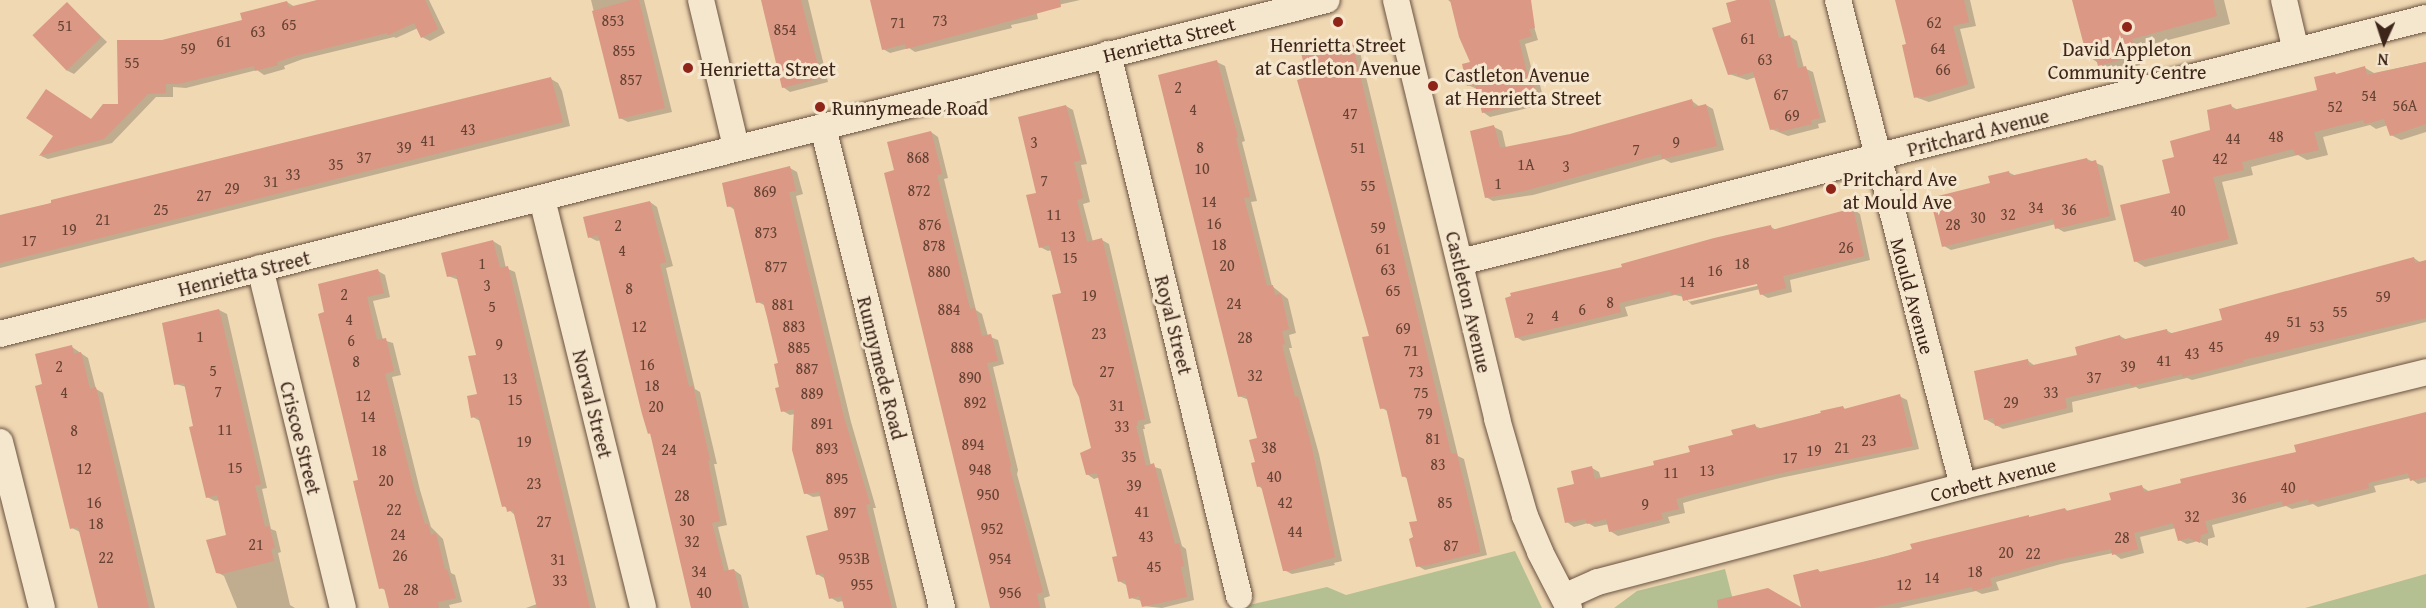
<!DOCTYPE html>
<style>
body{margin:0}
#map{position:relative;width:2426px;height:608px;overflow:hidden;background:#f0d8b3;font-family:"Gentium Book Plus",serif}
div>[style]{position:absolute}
.green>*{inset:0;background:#b4c091}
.shadow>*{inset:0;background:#0003}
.building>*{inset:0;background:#db9884;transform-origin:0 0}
.roads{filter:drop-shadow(0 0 2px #6a5240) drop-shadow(0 0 2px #6a5240)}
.minor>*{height:26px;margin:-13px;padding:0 13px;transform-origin:13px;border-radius:13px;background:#f5e6ce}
.dots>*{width:16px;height:16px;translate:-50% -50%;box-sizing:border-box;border:3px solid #f5e6ce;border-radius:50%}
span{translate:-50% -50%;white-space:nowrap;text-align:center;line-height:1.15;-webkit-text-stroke:6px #f5e6ce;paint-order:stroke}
.number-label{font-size:16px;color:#654234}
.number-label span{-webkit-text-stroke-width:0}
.street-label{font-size:20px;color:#3e251a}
.poi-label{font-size:20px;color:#3e251a}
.left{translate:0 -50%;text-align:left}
.north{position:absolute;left:2354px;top:12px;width:60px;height:60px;-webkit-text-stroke:4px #f5e6ce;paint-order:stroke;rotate:183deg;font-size:16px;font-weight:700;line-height:24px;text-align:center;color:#3e251a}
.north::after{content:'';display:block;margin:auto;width:21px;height:27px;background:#3e251a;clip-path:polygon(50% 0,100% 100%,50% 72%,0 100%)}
</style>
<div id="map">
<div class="green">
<div style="clip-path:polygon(1515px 551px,1542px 608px,1236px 608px,1327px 587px,1346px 595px)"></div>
<div style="clip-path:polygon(1725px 569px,1735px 608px,1614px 608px,1637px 591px)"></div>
<div style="clip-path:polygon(2426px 574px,2426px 608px,2305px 608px)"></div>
</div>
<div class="shadow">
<div style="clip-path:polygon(324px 0,429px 0,445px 33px,430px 41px,422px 37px,418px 28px,396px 38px,394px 37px,303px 59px,284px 66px,285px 69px,264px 75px,257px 70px,186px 88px,173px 87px,173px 97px,156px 97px,112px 143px,48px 159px,41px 156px,55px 135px,120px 106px,162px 41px,244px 21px,287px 2px,295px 7px)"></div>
<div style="clip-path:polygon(591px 0,644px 0,672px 112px,628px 122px,620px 118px)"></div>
<div style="clip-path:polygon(762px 0,808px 0,828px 82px,790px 92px,783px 87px)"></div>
<div style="clip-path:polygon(871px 0,1080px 0,1036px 10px,1038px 19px,1011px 25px,1012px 28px,915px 52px,909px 48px,890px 53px,883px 49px)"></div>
<div style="clip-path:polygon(1448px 0,1514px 0,1532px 20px,1538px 40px,1525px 44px,1534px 78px,1539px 81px,1544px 101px,1535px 103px,1536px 106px,1490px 117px,1483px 112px,1477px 89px,1468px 85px,1472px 63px,1453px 4px)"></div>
<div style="clip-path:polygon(1741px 0,1775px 0,1785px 38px,1789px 36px,1797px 41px,1804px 68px,1813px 72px,1826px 122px,1818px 124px,1819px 128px,1788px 136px,1771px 129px,1756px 77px,1747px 80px,1729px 74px,1733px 23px)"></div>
<div style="clip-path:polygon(1896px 0,1970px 0,1976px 26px,1960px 29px,1975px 88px,1929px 102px,1915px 97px,1907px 45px)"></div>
<div style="clip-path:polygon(2073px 0,2224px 0,2230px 24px,2145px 46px,2147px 52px,2137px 54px,2140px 65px,2113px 73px,2088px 56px)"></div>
<div style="clip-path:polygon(68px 4px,107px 42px,74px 74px,66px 70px)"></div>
<div style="clip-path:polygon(1351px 44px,1359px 48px,1458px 456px,1464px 459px,1487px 555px,1425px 570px,1418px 566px,1415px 538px,1418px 522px,1408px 479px,1403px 476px,1389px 412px,1382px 408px,1371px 337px,1308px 78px)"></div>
<div style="clip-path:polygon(1217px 62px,1225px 66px,1245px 141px,1242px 142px,1257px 201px,1251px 202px,1272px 286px,1288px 299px,1296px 333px,1289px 335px,1292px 348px,1289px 348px,1319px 454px,1342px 561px,1334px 563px,1335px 565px,1292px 574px,1284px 570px,1263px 489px,1258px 486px,1259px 439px,1249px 400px,1239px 396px)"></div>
<div style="clip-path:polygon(2426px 62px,2426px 132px,2401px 140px,2391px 135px,2388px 125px,2376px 129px,2370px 125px,2323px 137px,2328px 155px,2307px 160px,2298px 155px,2251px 167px,2253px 175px,2222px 182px,2238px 244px,2145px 267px,2135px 261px,2172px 194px,2176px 158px,2212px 131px,2231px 106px,2238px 110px,2319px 91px,2338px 75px,2365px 68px,2374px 73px)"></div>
<div style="clip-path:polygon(551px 79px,558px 83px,562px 91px,570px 126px,0 268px,0 216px)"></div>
<div style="clip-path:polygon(1692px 101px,1700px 107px,1706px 105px,1713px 109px,1724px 150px,1671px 163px,1664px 159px,1533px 195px,1493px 201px,1486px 197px,1494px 127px,1502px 131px,1506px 148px,1570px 135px)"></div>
<div style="clip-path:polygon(1066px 106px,1073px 110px,1087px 164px,1081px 165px,1090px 202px,1083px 204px,1093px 242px,1102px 240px,1109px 244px,1151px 423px,1144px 425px,1145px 429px,1143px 429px,1151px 466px,1161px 469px,1182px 546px,1186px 549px,1194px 600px,1162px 608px,1143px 606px,1142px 601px,1131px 598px,1128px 586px,1119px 581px,1119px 557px,1100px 477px,1094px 479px,1087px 474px,1093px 449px,1063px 294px,1052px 250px,1048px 251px,1040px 247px,1038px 194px)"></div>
<div style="clip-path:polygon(931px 132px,938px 137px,948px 178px,944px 179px,976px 310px,982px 314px,988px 336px,998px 340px,1004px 364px,993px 367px,1018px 470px,1017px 474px,1050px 596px,1044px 598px,1046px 608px,992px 608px,895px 171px)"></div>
<div style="clip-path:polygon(2087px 159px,2103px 166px,2116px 220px,2064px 232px,2057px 228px,2056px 224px,1951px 250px,1944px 246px,1991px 184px,2008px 172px,2016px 176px)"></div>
<div style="clip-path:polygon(790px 168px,797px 172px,803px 194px,796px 196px,851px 422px,876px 508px,873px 508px,897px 608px,845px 608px,843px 601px,838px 602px,831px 598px,824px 578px,817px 574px,830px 531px,821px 496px,813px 497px,805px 493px,795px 414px,790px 415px,783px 411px,780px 364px,766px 306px,758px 302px,735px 210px,729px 206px)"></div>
<div style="clip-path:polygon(650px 202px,657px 207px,673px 266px,666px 268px,695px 389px,700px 392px,717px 464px,714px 464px,727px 525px,718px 527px,729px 571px,734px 570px,741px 575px,749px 608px,693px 608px,652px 435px,649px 433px,601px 240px,597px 241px,589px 237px)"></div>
<div style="clip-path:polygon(evenodd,1853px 209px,1860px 214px,1870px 260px,1790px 280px,1792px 292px,1768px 298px,1761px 294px,1760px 289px,1692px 305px,1684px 297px,1675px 295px,1625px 307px,1628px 316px,1523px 341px,1516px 337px,1624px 268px,1771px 227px,1776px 230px,1853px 209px,1764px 281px,1765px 284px,1688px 302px,1688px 299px,1764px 281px)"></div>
<div style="clip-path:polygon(493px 241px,501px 246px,506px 268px,515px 272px,596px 608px,526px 608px,537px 604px,515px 515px,504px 506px,480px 421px,473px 417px,478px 395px,478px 356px,459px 280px,448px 276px)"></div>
<div style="clip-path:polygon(2414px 258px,2421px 263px,2426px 261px,2426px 322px,2192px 380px,2187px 378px,2139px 389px,2136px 387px,2072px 402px,2073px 412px,2003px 429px,1985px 419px,2027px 360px,2035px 366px,2078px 356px,2120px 336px,2127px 340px,2166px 330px,2173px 334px,2224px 321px)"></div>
<div style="clip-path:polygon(378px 271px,385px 275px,390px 297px,373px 301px,383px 340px,393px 343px,401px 375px,392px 377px,420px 490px,431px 527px,443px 539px,451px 573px,455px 575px,462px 602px,449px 605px,450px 608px,391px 608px,387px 591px,381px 588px,326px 314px)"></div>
<div style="clip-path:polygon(219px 310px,227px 314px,267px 488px,262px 489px,271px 529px,276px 531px,281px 552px,278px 553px,290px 605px,295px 608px,237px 608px,224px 576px,217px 572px,228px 536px,220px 500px,215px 501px,207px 497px,186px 387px,176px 384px)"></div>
<div style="clip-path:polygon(72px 347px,88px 358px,96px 389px,103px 393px,155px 608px,99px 608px,80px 532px,72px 528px,43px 385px)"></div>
<div style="clip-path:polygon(1899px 396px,1907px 400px,1919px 449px,1780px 478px,1697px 499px,1683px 503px,1685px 513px,1668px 517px,1670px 523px,1618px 536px,1610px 531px,1609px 524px,1595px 527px,1588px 523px,1574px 527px,1567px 522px,1576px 485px,1592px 468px,1599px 472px,1601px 479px,1656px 466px,1755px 426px,1762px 429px,1843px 407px,1846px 410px)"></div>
<div style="clip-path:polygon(2426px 414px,2426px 482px,2418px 484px,2410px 478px,2374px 486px,2376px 492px,2318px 507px,2313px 504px,2292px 509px,2286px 506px,2212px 525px,2215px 537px,2208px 539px,2208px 546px,2198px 541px,2187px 544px,2179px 540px,2176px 528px,2140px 537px,2144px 553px,2121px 559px,2113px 553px,2061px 564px,1996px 582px,1999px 590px,1982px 594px,1976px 591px,1899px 608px,1803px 608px,1818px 570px,1822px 573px,2065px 509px,2069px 512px,2113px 501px,2142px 487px,2150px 492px,2298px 453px)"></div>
</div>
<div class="building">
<div style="clip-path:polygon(317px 0,425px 0,438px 29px,421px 38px,414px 23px,388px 35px,387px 33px,295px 56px,277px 62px,278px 65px,255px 71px,254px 66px,178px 84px,166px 84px,166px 93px,148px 94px,104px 139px,39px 156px,53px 136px,26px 118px,46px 89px,91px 119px,103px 104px,118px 104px,117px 40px,162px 40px,242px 20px,240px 13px,287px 1px,289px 7px)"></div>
<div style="clip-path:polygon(631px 0,639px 0,665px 108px,619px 119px,592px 11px)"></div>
<div style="clip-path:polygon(761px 0,801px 0,821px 78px,782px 88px)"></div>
<div style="clip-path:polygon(870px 0,1060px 0,1061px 7px,906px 49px,905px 44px,882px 50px)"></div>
<div style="clip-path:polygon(1450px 0,1531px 0,1535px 28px,1529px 29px,1532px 36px,1519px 40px,1528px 77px,1532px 76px,1537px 97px,1529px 99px,1529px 102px,1482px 113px,1475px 84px,1467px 86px,1462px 64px,1470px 62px,1459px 37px)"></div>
<div style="clip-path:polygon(1737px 0,1769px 0,1779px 38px,1790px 35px,1798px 68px,1806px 66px,1820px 118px,1811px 120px,1812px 124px,1779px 132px,1778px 128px,1770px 130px,1753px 72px,1738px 76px,1737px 73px,1728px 75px,1712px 28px,1731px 22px,1726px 3px)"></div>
<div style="clip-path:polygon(1895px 0,1964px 0,1969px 22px,1953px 26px,1968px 84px,1921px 98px,1920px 96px,1914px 98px,1902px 45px,1906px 44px)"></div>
<div style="clip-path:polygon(2072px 0,2213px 0,2217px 16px,2132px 39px,2134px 44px,2124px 47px,2127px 58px,2098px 66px,2095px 55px,2087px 57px)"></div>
<div style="left:67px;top:2px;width:49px;height:48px;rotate:46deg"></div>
<div style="clip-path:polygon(1352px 42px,1451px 453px,1457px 454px,1478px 539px,1480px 552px,1428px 565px,1416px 567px,1409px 539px,1413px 537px,1409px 522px,1417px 521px,1406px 476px,1402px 477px,1386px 408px,1380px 409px,1362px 337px,1369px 336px,1297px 80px,1307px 77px,1301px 53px)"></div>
<div style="clip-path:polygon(1217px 60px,1238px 137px,1236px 138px,1250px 197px,1244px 198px,1267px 286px,1273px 285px,1275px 295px,1281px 294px,1289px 329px,1282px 331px,1285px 344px,1282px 345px,1295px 397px,1298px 396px,1312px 448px,1335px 557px,1289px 571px,1283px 571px,1261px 486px,1257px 487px,1251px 463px,1255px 462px,1249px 440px,1257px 438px,1246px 395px,1238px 397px,1158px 75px)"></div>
<div style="clip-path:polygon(2426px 62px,2426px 124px,2390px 136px,2384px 119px,2365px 124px,2363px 120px,2314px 132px,2319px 150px,2296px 155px,2293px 149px,2242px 162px,2244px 170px,2213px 177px,2229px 239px,2134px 262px,2120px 205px,2170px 193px,2162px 160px,2174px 157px,2170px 141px,2210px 130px,2207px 110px,2231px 104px,2233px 110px,2317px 90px,2314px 77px,2335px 72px,2336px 74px,2365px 66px,2367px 75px)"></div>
<div style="clip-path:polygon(551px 77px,563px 122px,0 263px,0 215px,51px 203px,51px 200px)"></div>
<div style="clip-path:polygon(1692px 99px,1694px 107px,1706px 104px,1717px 146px,1662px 159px,1661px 154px,1524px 191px,1485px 198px,1470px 131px,1494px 125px,1500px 148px,1570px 134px)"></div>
<div style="clip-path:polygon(1066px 105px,1081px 160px,1074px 162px,1083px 198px,1077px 200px,1087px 242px,1102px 238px,1145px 419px,1137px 421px,1138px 425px,1136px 426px,1146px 466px,1154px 463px,1175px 544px,1179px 543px,1184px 566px,1181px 567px,1187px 597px,1142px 607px,1139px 596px,1129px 599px,1125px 580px,1118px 582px,1112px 557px,1117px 556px,1097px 473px,1086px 475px,1080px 453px,1091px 448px,1079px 397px,1073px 385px,1052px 295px,1061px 293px,1049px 245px,1039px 248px,1026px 195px,1036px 193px,1018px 117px)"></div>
<div style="clip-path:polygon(931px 131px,942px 174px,937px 175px,970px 309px,975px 308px,982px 336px,991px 334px,998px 361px,987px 363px,1011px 465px,1010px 469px,1043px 592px,1037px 594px,1040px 608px,990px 608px,884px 173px,894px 170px,887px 142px)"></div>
<div style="clip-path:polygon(2087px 158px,2088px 162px,2096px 160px,2110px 216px,2055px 229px,2053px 219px,1942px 247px,1930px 198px,1990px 183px,1988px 176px,2009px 171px,2010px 176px)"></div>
<div style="clip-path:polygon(790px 166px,796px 191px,789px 192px,844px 417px,870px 504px,866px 505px,892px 608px,844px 608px,841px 596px,829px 599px,823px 573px,816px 575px,806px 536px,828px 530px,819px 492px,804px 494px,792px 450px,794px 409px,781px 412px,775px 388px,779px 387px,774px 364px,778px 363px,767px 317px,763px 302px,756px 303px,733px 206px,727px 207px,722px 183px)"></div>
<div style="clip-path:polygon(650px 201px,666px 262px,660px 264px,673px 321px,689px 387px,693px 386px,710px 460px,708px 461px,720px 521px,712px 523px,724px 571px,734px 569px,743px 608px,691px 608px,650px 433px,648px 434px,642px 414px,598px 235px,588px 238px,583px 217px)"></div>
<div style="clip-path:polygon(1853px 208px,1864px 256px,1783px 276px,1786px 288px,1760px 295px,1757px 284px,1683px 301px,1681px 293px,1672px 295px,1670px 291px,1619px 303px,1621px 312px,1515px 338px,1505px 298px,1511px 296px,1510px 293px,1622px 267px,1621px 264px,1714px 238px,1771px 225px,1772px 230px)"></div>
<div style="clip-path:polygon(493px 240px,500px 268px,508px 266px,590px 608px,537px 608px,513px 510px,507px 512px,506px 506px,502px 507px,478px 416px,471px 418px,467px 396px,477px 394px,468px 356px,476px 355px,456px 275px,447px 277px,441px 253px)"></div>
<div style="clip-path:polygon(2414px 257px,2415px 263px,2426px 260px,2426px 318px,2243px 360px,2244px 362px,2183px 377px,2182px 374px,2131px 386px,2130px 383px,2065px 398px,2067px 408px,1995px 426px,1993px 418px,1984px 420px,1974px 371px,2028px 359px,2029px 366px,2077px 355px,2075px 347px,2120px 335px,2121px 340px,2167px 329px,2168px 334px,2222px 320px,2219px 309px)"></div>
<div style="clip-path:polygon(378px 269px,384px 293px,367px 297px,377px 340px,386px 338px,394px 371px,385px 374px,413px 485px,425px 524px,428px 524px,431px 535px,436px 533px,445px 570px,447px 569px,456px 598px,438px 602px,439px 608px,389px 608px,384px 588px,379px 589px,353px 481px,358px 480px,318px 314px,324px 312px,318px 284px)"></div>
<div style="clip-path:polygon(219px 309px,261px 484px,255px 486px,265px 527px,269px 526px,275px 548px,271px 549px,274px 561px,222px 574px,216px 573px,206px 540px,226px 535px,217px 495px,206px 498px,189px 427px,193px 426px,184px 383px,174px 385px,162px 323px)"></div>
<div style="clip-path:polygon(72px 345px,74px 354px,81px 352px,90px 389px,96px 387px,149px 608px,98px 608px,78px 527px,70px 529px,35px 386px,42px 384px,35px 354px)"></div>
<div style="clip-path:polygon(1900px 394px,1913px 446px,1772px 475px,1689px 495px,1676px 499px,1679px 509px,1661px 513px,1663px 519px,1609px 532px,1606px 519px,1587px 524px,1585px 519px,1565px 523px,1557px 488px,1574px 484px,1571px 471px,1592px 466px,1595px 479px,1654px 465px,1653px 461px,1690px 452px,1688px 446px,1733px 435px,1731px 430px,1755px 424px,1757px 429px,1821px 413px,1820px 411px,1843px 406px,1844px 409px)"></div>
<div style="clip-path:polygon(2426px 412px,2426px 477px,2410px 481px,2408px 473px,2368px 483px,2369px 488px,2309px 503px,2308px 499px,2283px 506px,2282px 501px,2205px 521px,2208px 533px,2201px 535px,2200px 543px,2189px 538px,2178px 541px,2173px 523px,2134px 533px,2138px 549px,2112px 555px,2111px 549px,2053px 561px,1990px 578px,1992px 586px,1973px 591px,1972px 587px,1872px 608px,1718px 608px,1717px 600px,1768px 588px,1801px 607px,1793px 575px,1818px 569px,1819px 572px,1888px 556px,1912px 549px,1910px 544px,2029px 515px,2029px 517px,2065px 508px,2066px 511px,2111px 500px,2109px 493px,2142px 485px,2144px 492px,2181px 483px,2180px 479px,2296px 452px,2294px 445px)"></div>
</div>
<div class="roads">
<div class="minor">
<div style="left:701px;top:0;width:151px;rotate:76.6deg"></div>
<div style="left:1396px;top:0;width:431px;rotate:76.4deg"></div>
<div style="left:1497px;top:419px;width:101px;rotate:73.9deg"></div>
<div style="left:1525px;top:516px;width:39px;rotate:67deg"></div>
<div style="left:1540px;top:552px;width:63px;rotate:62.6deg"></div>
<div style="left:1838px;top:0;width:502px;rotate:75.58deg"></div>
<div style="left:2284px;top:0;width:52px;rotate:76.8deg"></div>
<div style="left:1108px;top:54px;width:558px;rotate:76.41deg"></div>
<div style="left:823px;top:127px;width:496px;rotate:76.1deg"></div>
<div style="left:542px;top:199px;width:421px;rotate:76.1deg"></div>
<div style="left:1461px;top:262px;width:995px;rotate:-14.19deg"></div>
<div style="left:260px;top:268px;width:350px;rotate:76.3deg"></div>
<div style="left:0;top:334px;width:1368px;rotate:-14.13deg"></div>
<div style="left:0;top:442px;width:171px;rotate:75.8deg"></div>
<div style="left:1564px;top:597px;width:37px;rotate:-24deg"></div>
<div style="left:1598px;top:582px;width:377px;rotate:-14.7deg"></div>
<div style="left:1963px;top:486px;width:477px;rotate:-13.8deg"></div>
</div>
</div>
<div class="dots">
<div style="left:1338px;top:22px;background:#8f2418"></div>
<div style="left:2127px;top:27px;background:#8f2418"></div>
<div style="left:688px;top:68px;background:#8f2418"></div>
<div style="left:1433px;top:86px;background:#8f2418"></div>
<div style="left:820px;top:107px;background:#8f2418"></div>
<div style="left:1831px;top:189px;background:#8f2418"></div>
</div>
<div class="number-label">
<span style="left:613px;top:20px">853</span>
<span style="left:940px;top:20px">73</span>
<span style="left:898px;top:22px">71</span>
<span style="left:1934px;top:22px">62</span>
<span style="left:289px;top:24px">65</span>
<span style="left:65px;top:25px">51</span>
<span style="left:785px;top:29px">854</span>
<span style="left:258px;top:31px">63</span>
<span style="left:1748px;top:38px">61</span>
<span style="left:224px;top:41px">61</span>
<span style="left:188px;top:48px">59</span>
<span style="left:1938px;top:48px">64</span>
<span style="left:624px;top:50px">855</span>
<span style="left:1765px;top:59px">63</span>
<span style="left:132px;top:62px">55</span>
<span style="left:1943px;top:69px">66</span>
<span style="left:631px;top:79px">857</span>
<span style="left:1178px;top:87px">2</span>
<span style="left:1781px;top:94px">67</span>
<span style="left:2369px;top:95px">54</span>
<span style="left:2405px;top:105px">56A</span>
<span style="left:2335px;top:106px">52</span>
<span style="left:1193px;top:109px">4</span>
<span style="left:1350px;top:113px">47</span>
<span style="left:1792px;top:115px">69</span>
<span style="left:468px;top:129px">43</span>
<span style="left:2276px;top:136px">48</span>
<span style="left:2233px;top:138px">44</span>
<span style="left:428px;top:140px">41</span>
<span style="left:1034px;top:142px">3</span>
<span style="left:1676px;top:142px">9</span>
<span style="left:404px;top:147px">39</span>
<span style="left:1200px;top:147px">8</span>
<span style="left:1358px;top:147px">51</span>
<span style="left:1636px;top:149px">7</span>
<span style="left:364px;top:157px">37</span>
<span style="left:918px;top:157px">868</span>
<span style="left:2220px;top:158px">42</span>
<span style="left:336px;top:164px">35</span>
<span style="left:1526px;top:164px">1A</span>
<span style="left:1566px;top:166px">3</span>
<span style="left:1202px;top:168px">10</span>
<span style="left:293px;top:174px">33</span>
<span style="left:1044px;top:180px">7</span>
<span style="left:271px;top:181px">31</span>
<span style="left:1498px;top:183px">1</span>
<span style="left:1368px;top:185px">55</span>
<span style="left:232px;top:188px">29</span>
<span style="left:919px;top:190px">872</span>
<span style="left:765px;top:191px">869</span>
<span style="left:204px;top:195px">27</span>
<span style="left:1209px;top:201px">14</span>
<span style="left:2036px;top:207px">34</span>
<span style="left:161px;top:209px">25</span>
<span style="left:2069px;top:209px">36</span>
<span style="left:2178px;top:210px">40</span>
<span style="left:1054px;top:214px">11</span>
<span style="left:2008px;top:214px">32</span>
<span style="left:1978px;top:217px">30</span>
<span style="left:103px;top:219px">21</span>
<span style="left:1214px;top:223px">16</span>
<span style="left:930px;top:224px">876</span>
<span style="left:1953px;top:224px">28</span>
<span style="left:618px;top:225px">2</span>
<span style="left:1378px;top:227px">59</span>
<span style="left:69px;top:229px">19</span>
<span style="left:766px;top:232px">873</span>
<span style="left:1068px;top:236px">13</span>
<span style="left:29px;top:240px">17</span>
<span style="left:1219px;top:244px">18</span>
<span style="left:934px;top:245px">878</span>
<span style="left:1846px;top:247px">26</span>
<span style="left:1383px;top:248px">61</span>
<span style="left:622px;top:250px">4</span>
<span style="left:1070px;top:257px">15</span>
<span style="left:482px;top:263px">1</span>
<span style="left:1742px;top:263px">18</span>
<span style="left:1227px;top:265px">20</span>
<span style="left:776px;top:266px">877</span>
<span style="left:1388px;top:269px">63</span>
<span style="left:1715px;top:270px">16</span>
<span style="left:939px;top:271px">880</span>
<span style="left:1687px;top:281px">14</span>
<span style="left:487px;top:285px">3</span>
<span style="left:629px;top:288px">8</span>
<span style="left:1393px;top:290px">65</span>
<span style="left:344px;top:294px">2</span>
<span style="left:1089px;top:295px">19</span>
<span style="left:2383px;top:296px">59</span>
<span style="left:1610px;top:302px">8</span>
<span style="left:1234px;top:303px">24</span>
<span style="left:783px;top:304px">881</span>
<span style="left:492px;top:306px">5</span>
<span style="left:949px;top:309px">884</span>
<span style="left:1582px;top:309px">6</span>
<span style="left:2340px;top:311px">55</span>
<span style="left:1555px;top:315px">4</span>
<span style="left:1530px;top:318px">2</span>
<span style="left:349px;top:319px">4</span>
<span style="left:2294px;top:321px">51</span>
<span style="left:639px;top:326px">12</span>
<span style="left:794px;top:326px">883</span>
<span style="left:2317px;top:326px">53</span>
<span style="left:1403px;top:328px">69</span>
<span style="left:1099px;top:333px">23</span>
<span style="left:200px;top:336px">1</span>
<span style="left:2272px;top:336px">49</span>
<span style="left:1245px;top:337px">28</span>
<span style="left:351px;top:340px">6</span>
<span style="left:499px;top:344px">9</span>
<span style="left:2216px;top:346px">45</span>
<span style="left:799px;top:347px">885</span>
<span style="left:962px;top:347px">888</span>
<span style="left:1411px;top:350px">71</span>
<span style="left:2192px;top:353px">43</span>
<span style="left:2164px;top:360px">41</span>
<span style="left:356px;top:361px">8</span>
<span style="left:647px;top:364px">16</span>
<span style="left:59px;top:366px">2</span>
<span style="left:2128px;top:366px">39</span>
<span style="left:807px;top:368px">887</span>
<span style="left:213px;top:370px">5</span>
<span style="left:1107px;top:371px">27</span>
<span style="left:1416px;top:371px">73</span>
<span style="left:1255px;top:375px">32</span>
<span style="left:970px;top:377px">890</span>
<span style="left:2094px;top:377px">37</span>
<span style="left:510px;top:378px">13</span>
<span style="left:652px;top:385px">18</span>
<span style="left:218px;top:391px">7</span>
<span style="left:64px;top:392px">4</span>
<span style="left:1421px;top:392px">75</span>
<span style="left:2051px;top:392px">33</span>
<span style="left:812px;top:393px">889</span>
<span style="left:363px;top:395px">12</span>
<span style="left:515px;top:399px">15</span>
<span style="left:975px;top:402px">892</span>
<span style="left:2011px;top:402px">29</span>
<span style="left:1117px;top:405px">31</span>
<span style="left:656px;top:406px">20</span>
<span style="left:1425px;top:413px">79</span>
<span style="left:368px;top:416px">14</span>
<span style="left:822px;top:423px">891</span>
<span style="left:1122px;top:426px">33</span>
<span style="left:225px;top:429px">11</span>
<span style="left:74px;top:430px">8</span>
<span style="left:1433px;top:438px">81</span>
<span style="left:1869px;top:440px">23</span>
<span style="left:524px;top:441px">19</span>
<span style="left:973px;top:444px">894</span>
<span style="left:1269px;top:447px">38</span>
<span style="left:1842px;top:447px">21</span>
<span style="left:827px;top:448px">893</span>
<span style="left:669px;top:449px">24</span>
<span style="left:379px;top:450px">18</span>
<span style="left:1814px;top:450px">19</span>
<span style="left:1129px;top:456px">35</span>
<span style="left:1790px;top:457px">17</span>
<span style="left:1438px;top:464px">83</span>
<span style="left:235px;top:467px">15</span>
<span style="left:84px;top:468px">12</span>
<span style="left:980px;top:469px">948</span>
<span style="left:1707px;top:470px">13</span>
<span style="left:1671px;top:472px">11</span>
<span style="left:1274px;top:476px">40</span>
<span style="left:837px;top:478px">895</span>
<span style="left:386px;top:480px">20</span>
<span style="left:534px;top:483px">23</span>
<span style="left:1134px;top:485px">39</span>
<span style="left:2288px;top:487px">40</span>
<span style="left:988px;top:494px">950</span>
<span style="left:682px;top:495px">28</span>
<span style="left:2239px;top:497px">36</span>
<span style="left:94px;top:502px">16</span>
<span style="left:1285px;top:502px">42</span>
<span style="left:1445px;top:502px">85</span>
<span style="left:1645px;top:504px">9</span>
<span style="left:394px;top:509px">22</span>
<span style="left:1142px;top:511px">41</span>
<span style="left:845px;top:512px">897</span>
<span style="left:2192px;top:516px">32</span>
<span style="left:687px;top:520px">30</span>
<span style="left:544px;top:521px">27</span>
<span style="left:96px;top:523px">18</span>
<span style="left:992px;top:528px">952</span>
<span style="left:1295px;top:531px">44</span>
<span style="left:398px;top:534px">24</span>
<span style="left:1146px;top:536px">43</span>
<span style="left:2122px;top:537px">28</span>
<span style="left:692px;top:541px">32</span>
<span style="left:256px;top:544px">21</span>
<span style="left:1451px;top:545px">87</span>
<span style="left:2006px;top:552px">20</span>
<span style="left:2033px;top:553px">22</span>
<span style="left:400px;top:555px">26</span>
<span style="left:106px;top:557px">22</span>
<span style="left:854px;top:558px">953B</span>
<span style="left:1000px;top:558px">954</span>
<span style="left:558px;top:559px">31</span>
<span style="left:1154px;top:566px">45</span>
<span style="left:699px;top:571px">34</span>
<span style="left:1975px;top:571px">18</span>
<span style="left:1932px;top:577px">14</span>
<span style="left:560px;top:580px">33</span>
<span style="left:862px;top:584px">955</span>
<span style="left:1904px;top:584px">12</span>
<span style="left:411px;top:589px">28</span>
<span style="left:704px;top:592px">40</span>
<span style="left:1010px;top:592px">956</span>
</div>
<div class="street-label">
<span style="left:1169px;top:39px;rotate:-14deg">Henrietta Street</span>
<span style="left:1978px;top:132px;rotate:-14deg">Pritchard Avenue</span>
<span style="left:244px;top:273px;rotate:-14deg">Henrietta Street</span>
<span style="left:1913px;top:296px;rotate:75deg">Mould Avenue</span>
<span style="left:1469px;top:302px;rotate:77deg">Castleton Avenue</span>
<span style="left:1174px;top:325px;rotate:76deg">Royal Street</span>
<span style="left:882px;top:368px;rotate:76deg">Runnymede Road</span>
<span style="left:593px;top:404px;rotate:76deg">Norval Street</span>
<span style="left:301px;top:438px;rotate:76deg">Criscoe Street</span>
<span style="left:1993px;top:479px;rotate:-14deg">Corbett Avenue</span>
</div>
<div class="poi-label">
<span style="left:1338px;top:56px">Henrietta Street<br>at Castleton Avenue</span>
<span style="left:2127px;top:60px">David Appleton<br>Community Centre</span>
<span class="left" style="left:700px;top:68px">Henrietta Street</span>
<span class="left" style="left:1445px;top:86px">Castleton Avenue<br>at Henrietta Street</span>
<span class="left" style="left:832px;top:107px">Runnymeade Road</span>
<span class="left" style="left:1843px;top:190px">Pritchard Ave<br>at Mould Ave</span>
</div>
<div class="north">N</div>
</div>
